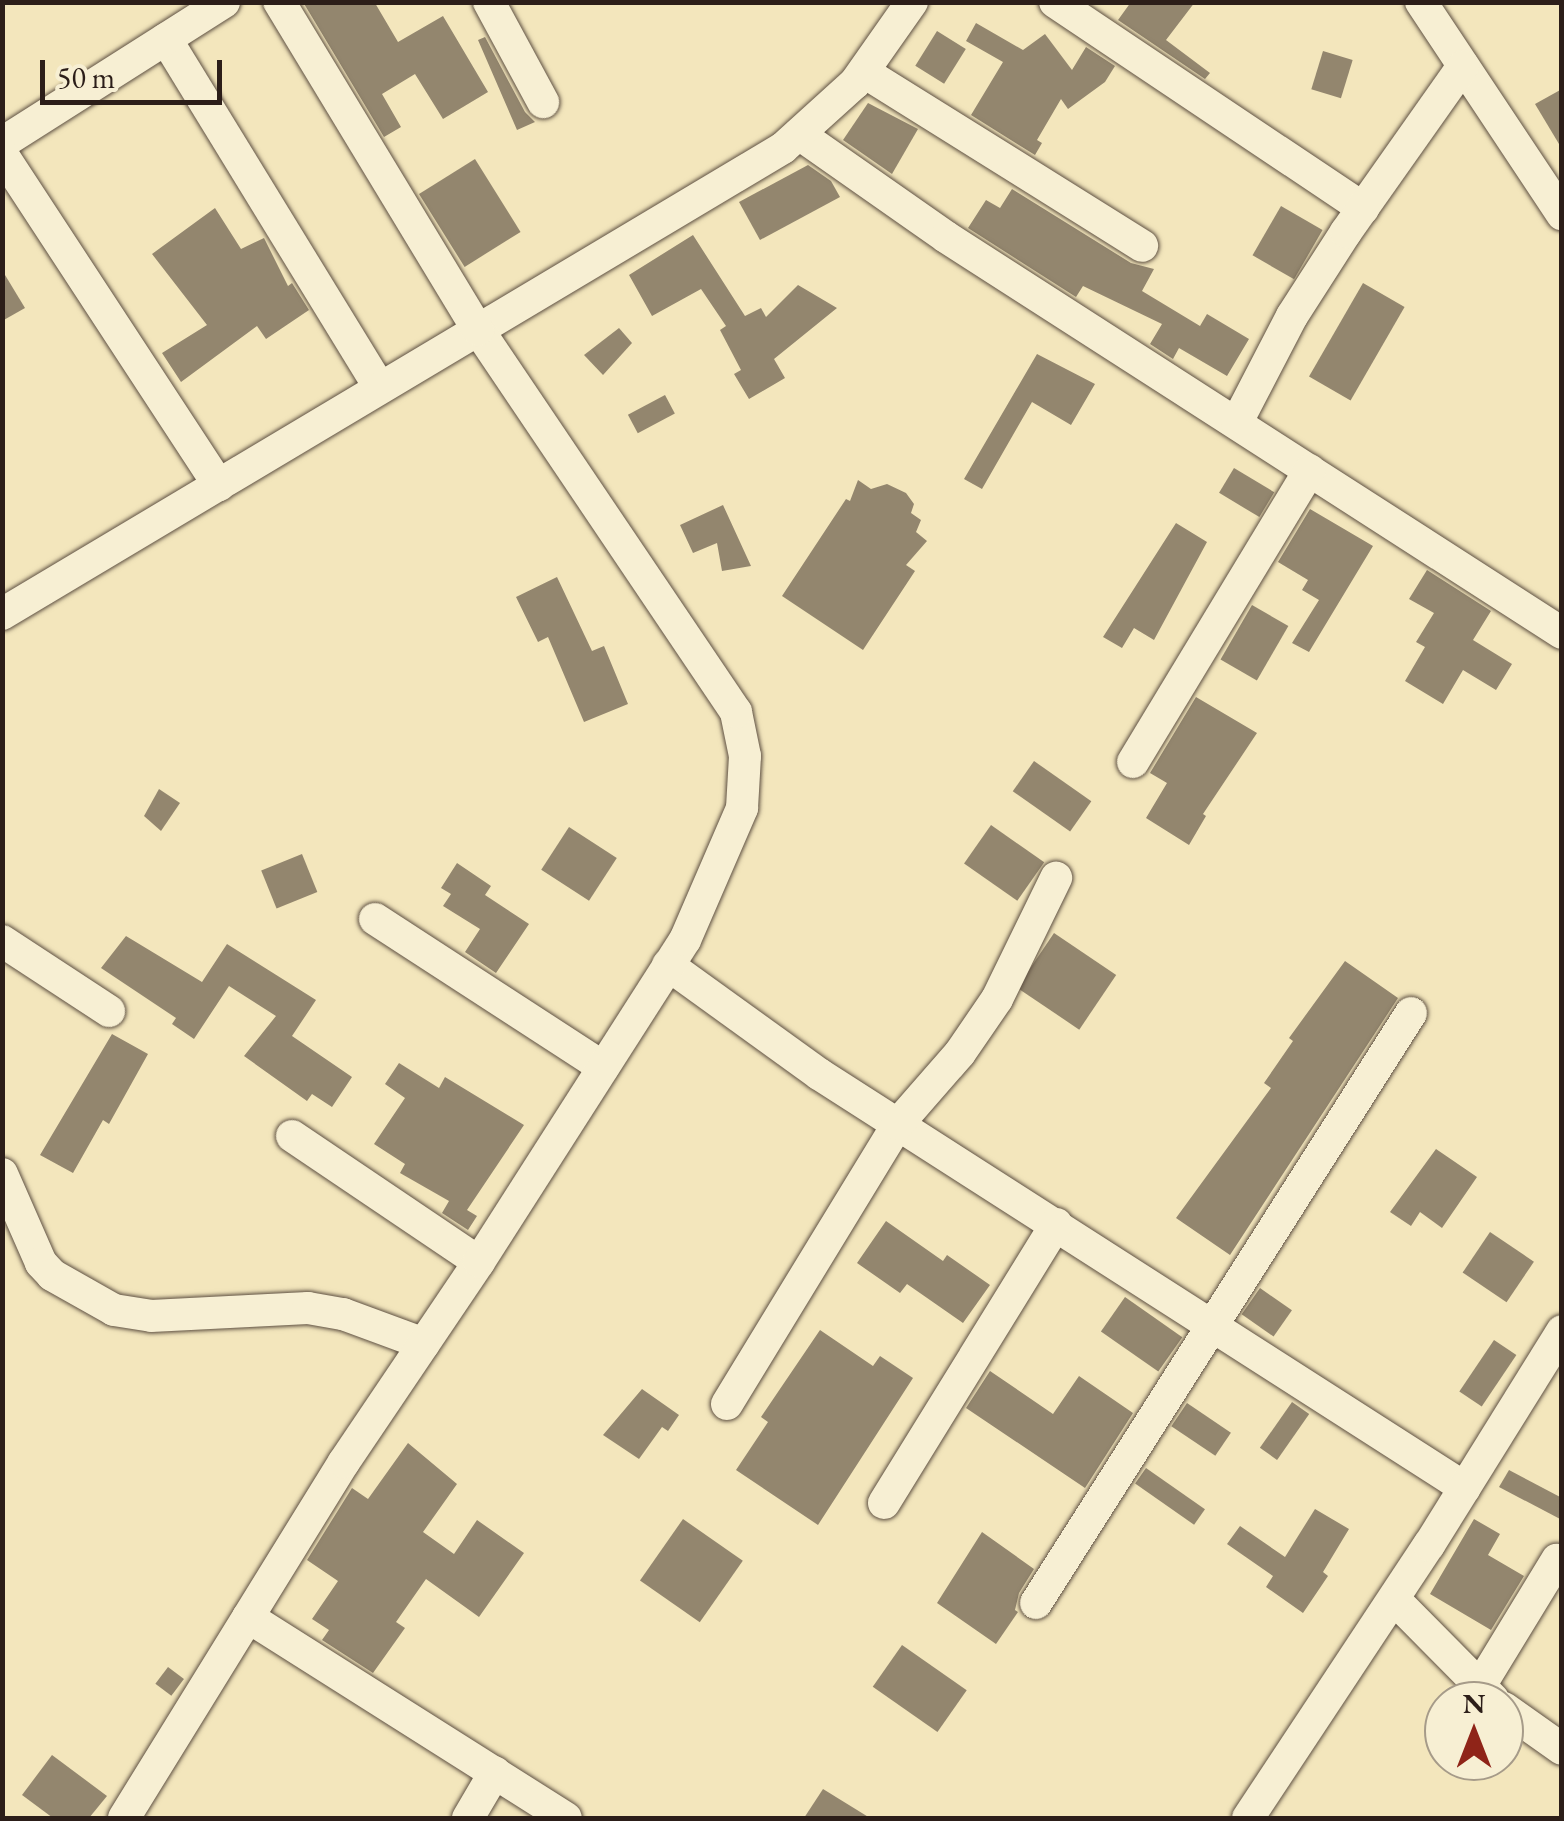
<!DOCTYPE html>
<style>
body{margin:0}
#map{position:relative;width:1564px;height:1821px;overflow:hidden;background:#f3e6bc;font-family:"EB Garamond",serif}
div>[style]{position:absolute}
.building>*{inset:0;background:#93866e;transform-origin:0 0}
.roads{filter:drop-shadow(0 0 2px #5e5042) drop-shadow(0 0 2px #5e5042)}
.minor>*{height:32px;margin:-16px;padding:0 16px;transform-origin:16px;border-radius:16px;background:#f7efd3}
span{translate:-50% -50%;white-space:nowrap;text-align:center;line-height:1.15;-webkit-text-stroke:9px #f7efd3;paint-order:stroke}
.frame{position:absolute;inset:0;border:5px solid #2c1e19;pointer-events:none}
.north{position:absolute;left:1424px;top:1681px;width:100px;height:100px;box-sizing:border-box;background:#f7efd3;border:2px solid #a69b89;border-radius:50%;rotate:0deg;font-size:28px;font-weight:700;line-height:40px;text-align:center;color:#2c1e19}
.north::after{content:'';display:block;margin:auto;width:35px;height:45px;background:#8f2418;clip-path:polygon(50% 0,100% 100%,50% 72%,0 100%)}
.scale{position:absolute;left:40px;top:60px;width:182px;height:45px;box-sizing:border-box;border:5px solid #2c1e19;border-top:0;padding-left:12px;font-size:30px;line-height:35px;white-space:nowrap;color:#2c1e19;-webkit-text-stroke:8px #f7efd3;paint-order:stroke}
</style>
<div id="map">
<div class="building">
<div style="clip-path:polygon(303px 2px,375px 3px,398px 42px,443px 16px,488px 92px,443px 119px,415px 74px,382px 94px,401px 127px,384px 137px)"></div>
<div style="clip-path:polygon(1131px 2px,1195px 2px,1166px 40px,1210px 73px,1205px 79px,1118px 20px)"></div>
<div style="clip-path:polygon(976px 23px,1023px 50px,1045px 34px,1072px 70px,1086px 47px,1115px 66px,1105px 82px,1068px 109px,1061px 99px,1037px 140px,1042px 143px,1035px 155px,971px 115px,1003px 62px,966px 41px)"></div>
<div style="left:937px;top:31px;width:34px;height:41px;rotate:32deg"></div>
<div style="clip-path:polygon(485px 37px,525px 112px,535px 122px,517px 130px,478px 40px)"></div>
<div style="left:1323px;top:51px;width:31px;height:40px;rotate:17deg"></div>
<div style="clip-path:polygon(1562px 89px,1562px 149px,1535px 104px)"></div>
<div style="clip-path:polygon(868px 103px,918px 129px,892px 174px,843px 140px)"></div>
<div style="left:475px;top:159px;width:86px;height:66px;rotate:58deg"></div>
<div style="clip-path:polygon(808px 165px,831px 181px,840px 197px,760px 240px,739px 202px)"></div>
<div style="clip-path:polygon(1012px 189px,1131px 263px,1154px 269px,1142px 291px,1200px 326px,1207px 314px,1249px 339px,1227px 376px,1179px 348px,1173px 359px,1150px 344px,1162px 324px,1083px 286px,1076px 297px,968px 228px,986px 200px,1000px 208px)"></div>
<div style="left:1281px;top:206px;width:48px;height:57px;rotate:30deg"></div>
<div style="clip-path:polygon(215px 208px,241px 249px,264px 238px,288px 286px,292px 283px,309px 310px,266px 339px,257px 326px,181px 382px,162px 353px,207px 325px,152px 254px)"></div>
<div style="clip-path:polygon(693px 235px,745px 316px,761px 308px,766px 317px,798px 285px,837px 308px,774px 359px,785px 378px,749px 399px,734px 374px,741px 370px,720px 330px,726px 326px,701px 289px,652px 316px,629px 275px)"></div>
<div style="clip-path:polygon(2px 270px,25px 308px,2px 321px)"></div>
<div style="left:1363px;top:283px;width:48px;height:108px;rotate:30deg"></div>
<div style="clip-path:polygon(619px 328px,632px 343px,603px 375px,584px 355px)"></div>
<div style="clip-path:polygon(1037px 354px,1095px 384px,1071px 425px,1032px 402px,982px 489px,964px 479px)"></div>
<div style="left:665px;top:395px;width:21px;height:42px;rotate:62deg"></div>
<div style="left:1234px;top:468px;width:47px;height:29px;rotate:31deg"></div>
<div style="clip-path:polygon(858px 480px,871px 489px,887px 484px,906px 493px,914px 504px,911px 513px,921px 520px,916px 532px,927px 541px,906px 565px,915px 571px,863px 650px,782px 596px,846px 499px,850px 501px)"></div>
<div style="clip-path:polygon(723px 505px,751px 566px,722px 571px,717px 543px,693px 553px,680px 525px)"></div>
<div style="clip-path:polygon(1310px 509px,1373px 546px,1309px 652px,1292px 643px,1319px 600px,1302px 590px,1308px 580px,1278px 562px)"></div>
<div style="clip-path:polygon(1176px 523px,1207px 542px,1154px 640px,1134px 628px,1122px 648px,1103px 637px)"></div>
<div style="clip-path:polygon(1427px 570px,1491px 611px,1473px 640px,1512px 664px,1496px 690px,1463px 670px,1443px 704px,1405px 681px,1425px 647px,1416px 642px,1434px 613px,1409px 599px)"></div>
<div style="clip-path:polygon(557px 577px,592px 651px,604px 646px,628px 704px,584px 722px,548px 637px,538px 642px,516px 597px)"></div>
<div style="left:1252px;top:605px;width:42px;height:63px;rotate:30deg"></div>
<div style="clip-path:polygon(1196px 697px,1257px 733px,1203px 814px,1206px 816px,1189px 845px,1146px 818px,1167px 783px,1150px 773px)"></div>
<div style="left:1034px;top:761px;width:70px;height:37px;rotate:35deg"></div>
<div style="clip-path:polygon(159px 789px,180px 803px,161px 831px,144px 816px)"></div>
<div style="left:991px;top:825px;width:65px;height:47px;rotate:35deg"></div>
<div style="left:569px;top:827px;width:57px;height:51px;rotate:33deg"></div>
<div style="left:302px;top:854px;width:41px;height:44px;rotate:68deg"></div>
<div style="clip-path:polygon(457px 863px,491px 886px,485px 895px,529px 924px,496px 973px,465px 952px,480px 929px,443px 906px,451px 894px,441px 888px)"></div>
<div style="left:1054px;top:933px;width:75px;height:66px;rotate:34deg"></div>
<div style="clip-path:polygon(126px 936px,202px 982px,227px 944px,316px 1000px,292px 1036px,352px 1077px,332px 1107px,312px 1094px,307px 1101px,244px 1056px,276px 1016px,229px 986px,194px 1039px,172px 1024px,176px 1018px,101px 968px)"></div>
<div style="clip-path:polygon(1345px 961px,1398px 998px,1230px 1255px,1176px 1218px,1271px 1088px,1264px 1083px,1293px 1041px,1289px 1038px)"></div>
<div style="clip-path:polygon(112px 1034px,148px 1054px,109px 1124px,103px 1120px,73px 1173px,40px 1155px)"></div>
<div style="clip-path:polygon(399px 1063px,439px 1088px,445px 1077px,524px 1125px,467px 1210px,477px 1216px,468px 1230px,442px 1213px,449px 1201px,400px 1173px,405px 1164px,374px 1144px,405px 1098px,385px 1084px)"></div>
<div style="clip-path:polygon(1436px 1149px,1477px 1177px,1442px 1228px,1420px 1212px,1411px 1226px,1390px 1212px)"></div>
<div style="clip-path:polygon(886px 1221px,943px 1261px,947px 1255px,990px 1285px,963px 1323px,907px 1284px,900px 1293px,857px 1263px)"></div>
<div style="left:1490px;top:1232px;width:53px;height:49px;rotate:34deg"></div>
<div style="left:1260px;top:1288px;width:39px;height:32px;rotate:35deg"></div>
<div style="left:1125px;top:1297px;width:70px;height:42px;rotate:35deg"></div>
<div style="clip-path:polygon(820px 1330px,873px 1366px,880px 1356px,913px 1378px,818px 1525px,736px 1470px,768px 1422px,761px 1417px)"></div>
<div style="left:1494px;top:1340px;width:27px;height:62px;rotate:34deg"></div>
<div style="clip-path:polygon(990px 1371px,1053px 1414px,1079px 1376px,1133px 1413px,1085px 1488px,966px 1408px)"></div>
<div style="clip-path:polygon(642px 1389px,679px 1415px,668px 1431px,662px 1427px,639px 1459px,603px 1435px)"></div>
<div style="left:1292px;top:1402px;width:21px;height:56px;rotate:35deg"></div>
<div style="left:1187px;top:1403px;width:53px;height:28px;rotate:34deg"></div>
<div style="clip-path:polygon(408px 1443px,457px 1484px,423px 1532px,454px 1554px,477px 1520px,524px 1553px,479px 1617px,426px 1579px,396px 1622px,405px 1628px,373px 1673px,322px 1640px,329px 1630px,312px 1619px,338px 1581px,307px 1560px,352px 1488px,368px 1499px)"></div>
<div style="left:1146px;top:1468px;width:72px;height:19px;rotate:35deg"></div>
<div style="clip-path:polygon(1509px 1470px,1562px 1498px,1562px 1520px,1499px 1487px)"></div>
<div style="clip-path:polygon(1315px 1509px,1349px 1529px,1323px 1572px,1328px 1576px,1303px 1613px,1266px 1587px,1273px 1576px,1227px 1544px,1240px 1526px,1285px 1557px)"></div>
<div style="left:683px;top:1519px;width:73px;height:75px;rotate:35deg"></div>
<div style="clip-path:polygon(1474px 1519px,1500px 1534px,1488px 1555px,1524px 1576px,1491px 1630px,1430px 1594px)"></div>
<div style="clip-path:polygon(982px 1532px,1034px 1569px,1019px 1593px,1015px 1610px,1018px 1612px,996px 1644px,937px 1603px)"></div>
<div style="left:902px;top:1645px;width:79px;height:51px;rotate:35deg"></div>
<div style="left:168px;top:1667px;width:20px;height:21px;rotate:37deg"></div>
<div style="clip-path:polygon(52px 1755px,107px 1796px,89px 1818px,53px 1818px,22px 1795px)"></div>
<div style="clip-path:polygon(823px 1789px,870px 1818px,804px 1818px)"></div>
</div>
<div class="roads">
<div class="minor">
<div style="left:489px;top:2px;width:114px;rotate:61.6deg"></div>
<div style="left:1055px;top:2px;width:371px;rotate:33.8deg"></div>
<div style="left:1421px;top:2px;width:255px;rotate:56.4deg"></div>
<div style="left:166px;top:39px;width:409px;rotate:58.5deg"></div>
<div style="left:864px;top:72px;width:328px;rotate:32deg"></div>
<div style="left:799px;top:134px;width:179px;rotate:35deg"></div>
<div style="left:946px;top:237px;width:732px;rotate:32.74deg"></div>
<div style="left:2px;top:143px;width:263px;rotate:-32.4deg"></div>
<div style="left:2px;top:154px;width:396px;rotate:56.8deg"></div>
<div style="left:1237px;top:422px;width:119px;rotate:-62.6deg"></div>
<div style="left:1292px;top:316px;width:100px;rotate:-57.3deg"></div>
<div style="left:1346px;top:232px;width:203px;rotate:-54.8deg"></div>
<div style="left:2px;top:614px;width:909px;rotate:-30.82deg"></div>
<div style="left:783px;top:148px;width:97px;rotate:-42.1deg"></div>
<div style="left:855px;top:83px;width:99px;rotate:-54.9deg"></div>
<div style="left:1133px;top:762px;width:341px;rotate:-58.8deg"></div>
<div style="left:375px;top:919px;width:272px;rotate:33deg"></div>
<div style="left:2px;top:941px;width:128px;rotate:33.2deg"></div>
<div style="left:668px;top:965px;width:186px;rotate:35.8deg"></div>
<div style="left:819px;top:1074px;width:767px;rotate:32.65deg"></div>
<div style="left:292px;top:1136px;width:225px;rotate:34deg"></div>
<div style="left:2px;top:1174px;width:97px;rotate:66.3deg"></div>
<div style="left:41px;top:1263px;width:16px;rotate:47deg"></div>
<div style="left:52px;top:1275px;width:71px;rotate:29.4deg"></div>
<div style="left:114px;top:1310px;width:37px;rotate:9deg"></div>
<div style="left:151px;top:1316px;width:157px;rotate:-2.9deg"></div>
<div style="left:308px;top:1308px;width:36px;rotate:10deg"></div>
<div style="left:343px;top:1314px;width:86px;rotate:20.3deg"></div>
<div style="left:727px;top:1404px;width:328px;rotate:-58.6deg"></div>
<div style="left:898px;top:1124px;width:94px;rotate:-48.9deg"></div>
<div style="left:960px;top:1053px;width:65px;rotate:-55.6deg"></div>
<div style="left:997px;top:999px;width:135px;rotate:-64deg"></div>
<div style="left:884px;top:1503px;width:328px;rotate:-58.3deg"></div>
<div style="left:1394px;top:1599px;width:141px;rotate:45.3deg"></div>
<div style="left:1036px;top:1603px;width:699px;rotate:-57.56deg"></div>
<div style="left:248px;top:1617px;width:376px;rotate:32.3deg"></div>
<div style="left:1480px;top:1686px;width:148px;rotate:-58.6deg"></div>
<div style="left:1504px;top:1708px;width:71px;rotate:35.3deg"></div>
<div style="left:124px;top:1818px;width:418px;rotate:-58.3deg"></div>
<div style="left:344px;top:1462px;width:241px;rotate:-56deg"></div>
<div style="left:479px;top:1262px;width:382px;rotate:-57.4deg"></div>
<div style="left:685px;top:940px;width:144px;rotate:-66.6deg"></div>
<div style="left:742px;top:808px;width:52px;rotate:-86.7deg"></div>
<div style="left:745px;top:756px;width:45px;rotate:-101.6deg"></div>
<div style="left:736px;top:712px;width:461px;rotate:-124deg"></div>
<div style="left:478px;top:330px;width:384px;rotate:-121.2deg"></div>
<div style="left:468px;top:1818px;width:53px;rotate:-59.6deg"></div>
<div style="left:1248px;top:1818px;width:328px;rotate:-56.5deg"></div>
<div style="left:1429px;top:1545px;width:252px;rotate:-58.1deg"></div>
</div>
</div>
<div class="frame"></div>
<div class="north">N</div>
<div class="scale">50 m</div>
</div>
